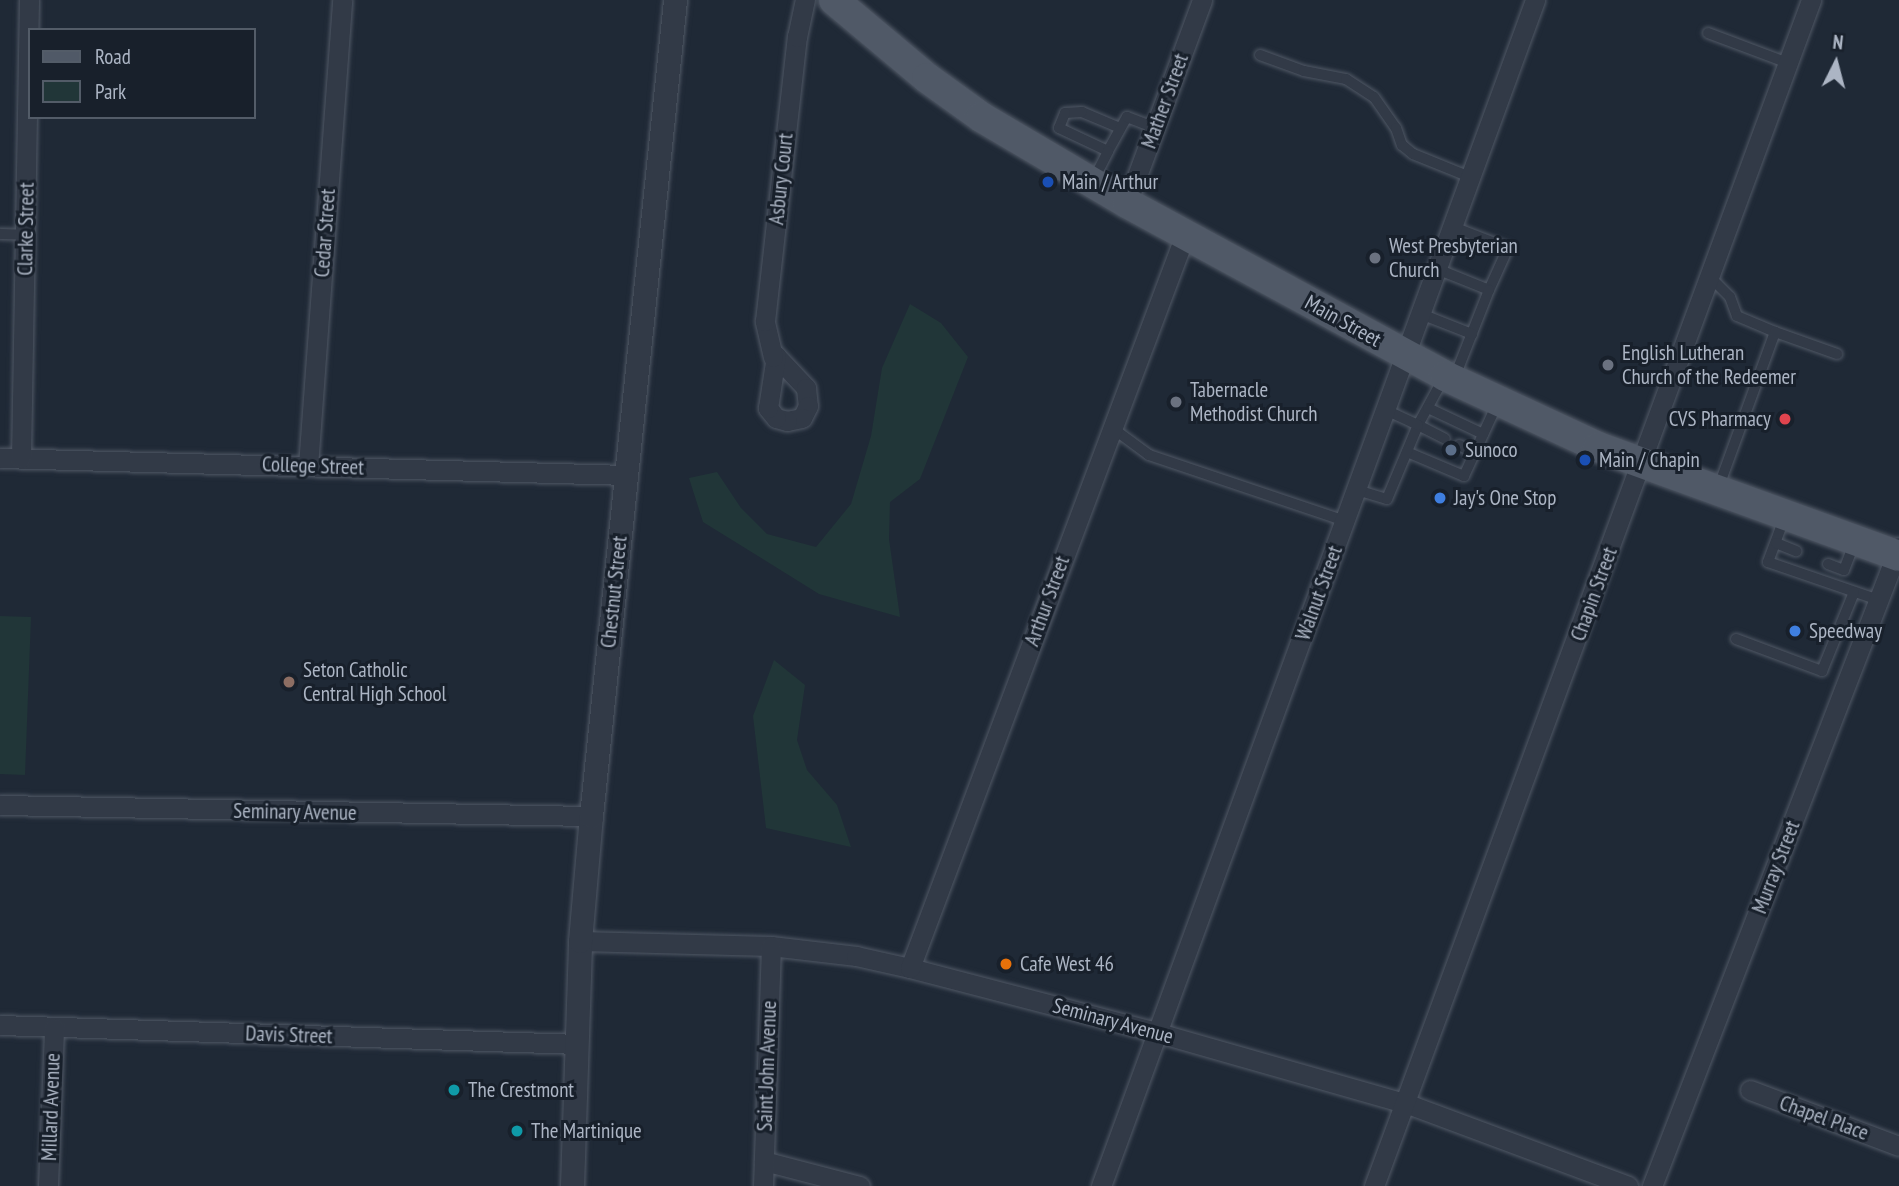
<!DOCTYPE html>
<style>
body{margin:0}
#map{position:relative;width:1899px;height:1186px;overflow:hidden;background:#1f2936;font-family:"PT Sans Narrow",sans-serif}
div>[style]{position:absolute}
.green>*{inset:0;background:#213638}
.roads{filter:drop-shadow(0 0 2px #505865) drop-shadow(0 0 2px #505865)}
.service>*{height:10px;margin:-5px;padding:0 5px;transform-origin:5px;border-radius:5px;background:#323a47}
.minor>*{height:19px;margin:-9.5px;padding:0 9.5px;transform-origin:9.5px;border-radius:9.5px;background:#323a47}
.tertiary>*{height:23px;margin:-11.5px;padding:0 11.5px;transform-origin:11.5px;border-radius:11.5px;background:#323a47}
.primary>*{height:30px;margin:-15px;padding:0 15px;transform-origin:15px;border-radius:15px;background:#505967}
.dots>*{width:19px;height:19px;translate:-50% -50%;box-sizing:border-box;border:4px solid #18202b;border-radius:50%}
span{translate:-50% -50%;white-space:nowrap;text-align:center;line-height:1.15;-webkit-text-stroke:6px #18202b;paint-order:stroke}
.street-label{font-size:21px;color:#acb5c4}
.poi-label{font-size:21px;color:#acb5c4}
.left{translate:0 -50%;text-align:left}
.right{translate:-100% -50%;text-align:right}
.legend{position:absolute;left:28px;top:28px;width:228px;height:91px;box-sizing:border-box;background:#18202b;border:2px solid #535c68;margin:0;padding:9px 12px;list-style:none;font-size:21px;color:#acb5c4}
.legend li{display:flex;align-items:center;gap:14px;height:35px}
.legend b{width:35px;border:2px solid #535c68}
.north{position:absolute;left:1801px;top:28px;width:70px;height:70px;-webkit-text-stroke:5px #18202b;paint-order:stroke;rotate:6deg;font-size:19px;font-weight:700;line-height:28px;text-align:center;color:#acb5c4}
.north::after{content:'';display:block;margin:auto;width:24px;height:32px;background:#acb5c4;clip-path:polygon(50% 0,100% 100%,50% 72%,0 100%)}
</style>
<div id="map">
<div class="green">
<div style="clip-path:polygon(910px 304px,941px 323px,968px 357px,920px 479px,890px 502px,889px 539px,900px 617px,819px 594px,703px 522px,689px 478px,717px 472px,741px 508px,767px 534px,816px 547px,851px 504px,871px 436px,882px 368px)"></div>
<div style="clip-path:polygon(0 616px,31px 617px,25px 775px,0 774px)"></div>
<div style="clip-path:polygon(774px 660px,805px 685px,797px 740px,807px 770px,837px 805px,851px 847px,766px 828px,753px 716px)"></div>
</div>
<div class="roads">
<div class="service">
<div style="left:1708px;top:33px;width:85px;rotate:20.6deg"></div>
<div style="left:1260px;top:55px;width:47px;rotate:20deg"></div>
<div style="left:1304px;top:71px;width:43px;rotate:10.8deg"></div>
<div style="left:1346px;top:79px;width:33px;rotate:33deg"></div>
<div style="left:1374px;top:97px;width:38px;rotate:55deg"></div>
<div style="left:1396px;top:128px;width:18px;rotate:71deg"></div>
<div style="left:1402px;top:145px;width:14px;rotate:39deg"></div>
<div style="left:1413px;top:154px;width:61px;rotate:22deg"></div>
<div style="left:1120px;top:128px;width:41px;rotate:-157.2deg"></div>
<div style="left:1082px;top:112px;width:17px;rotate:177deg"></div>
<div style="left:1065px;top:113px;width:16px;rotate:112deg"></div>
<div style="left:1059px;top:128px;width:54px;rotate:25.1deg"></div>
<div style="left:1108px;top:151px;width:39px;rotate:-61deg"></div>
<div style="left:1127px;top:117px;width:30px;rotate:21deg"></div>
<div style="left:1094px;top:179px;width:31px;rotate:-63deg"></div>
<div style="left:1453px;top:227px;width:59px;rotate:20.9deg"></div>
<div style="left:1508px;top:248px;width:46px;rotate:114.3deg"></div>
<div style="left:0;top:234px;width:26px;rotate:2deg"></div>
<div style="left:1437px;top:269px;width:56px;rotate:22deg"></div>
<div style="left:1489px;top:290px;width:96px;rotate:111.5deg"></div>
<div style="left:1710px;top:277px;width:28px;rotate:45deg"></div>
<div style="left:1730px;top:297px;width:20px;rotate:70deg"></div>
<div style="left:1737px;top:316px;width:41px;rotate:22.8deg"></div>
<div style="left:1775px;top:332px;width:164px;rotate:110deg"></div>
<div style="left:1421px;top:314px;width:55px;rotate:21.4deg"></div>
<div style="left:1775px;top:332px;width:66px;rotate:19.5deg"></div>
<div style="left:1443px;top:379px;width:52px;rotate:118.5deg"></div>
<div style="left:1418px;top:425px;width:30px;rotate:27deg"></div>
<div style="left:1428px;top:408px;width:61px;rotate:25.3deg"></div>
<div style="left:1111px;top:427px;width:47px;rotate:36.4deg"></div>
<div style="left:1149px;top:455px;width:207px;rotate:18.6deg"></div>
<div style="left:1459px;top:445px;width:18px;rotate:27deg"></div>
<div style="left:1407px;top:452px;width:62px;rotate:22.8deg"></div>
<div style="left:1464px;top:476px;width:81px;rotate:-65.3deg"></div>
<div style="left:1357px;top:490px;width:31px;rotate:17deg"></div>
<div style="left:1387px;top:499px;width:80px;rotate:-67.3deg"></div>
<div style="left:1418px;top:425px;width:35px;rotate:-155deg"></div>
<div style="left:1784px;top:519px;width:46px;rotate:110.4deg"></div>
<div style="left:1768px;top:562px;width:117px;rotate:18.9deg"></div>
<div style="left:1776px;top:543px;width:22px;rotate:22deg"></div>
<div style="left:1828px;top:564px;width:17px;rotate:21deg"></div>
<div style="left:1844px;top:570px;width:28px;rotate:-69deg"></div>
<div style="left:1736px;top:639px;width:92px;rotate:20.4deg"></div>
<div style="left:1822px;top:671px;width:85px;rotate:-67.9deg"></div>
</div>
<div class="minor">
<div style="left:1127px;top:203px;width:216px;rotate:-69.7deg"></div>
<div style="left:776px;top:356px;width:44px;rotate:46.8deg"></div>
<div style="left:806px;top:388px;width:18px;rotate:84deg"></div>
<div style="left:808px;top:406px;width:13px;rotate:117deg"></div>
<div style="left:802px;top:418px;width:15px;rotate:169deg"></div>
<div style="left:787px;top:421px;width:11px;rotate:-165deg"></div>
<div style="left:776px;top:418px;width:13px;rotate:-129deg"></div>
<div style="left:768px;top:408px;width:53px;rotate:-81.3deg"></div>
<div style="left:773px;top:357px;width:37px;rotate:-103deg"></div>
<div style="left:765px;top:321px;width:286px;rotate:-83.6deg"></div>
<div style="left:797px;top:37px;width:38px;rotate:-78deg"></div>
<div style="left:0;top:458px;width:627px;rotate:1.55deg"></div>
<div style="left:21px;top:458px;width:458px;rotate:-89deg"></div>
<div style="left:308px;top:466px;width:467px;rotate:-85.8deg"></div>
<div style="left:0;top:805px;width:591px;rotate:1.07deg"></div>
<div style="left:580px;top:941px;width:191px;rotate:1.5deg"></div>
<div style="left:771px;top:946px;width:86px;rotate:6.7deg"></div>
<div style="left:856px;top:956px;width:55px;rotate:12.5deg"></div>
<div style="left:910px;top:968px;width:253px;rotate:14.6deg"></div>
<div style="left:1155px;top:1032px;width:260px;rotate:15.9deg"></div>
<div style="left:1405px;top:1103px;width:238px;rotate:20.4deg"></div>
<div style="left:910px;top:968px;width:783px;rotate:-69.44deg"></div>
<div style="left:0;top:1025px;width:578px;rotate:1.88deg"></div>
<div style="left:1750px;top:1090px;width:159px;rotate:20.6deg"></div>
<div style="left:764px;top:1161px;width:99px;rotate:14.6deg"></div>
<div style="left:48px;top:1186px;width:158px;rotate:-87.8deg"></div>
<div style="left:763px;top:1186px;width:240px;rotate:-88.1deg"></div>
<div style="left:1101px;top:1186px;width:1263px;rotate:-69.9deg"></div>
<div style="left:1374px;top:1186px;width:1264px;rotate:-69.77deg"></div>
<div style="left:1652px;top:1186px;width:685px;rotate:-68.87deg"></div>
</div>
<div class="tertiary">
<div style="left:572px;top:1186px;width:245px;rotate:-88.1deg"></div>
<div style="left:580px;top:941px;width:125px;rotate:-85deg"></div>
<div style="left:591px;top:816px;width:820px;rotate:-84.12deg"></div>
</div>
<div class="primary">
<div style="left:834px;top:0;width:121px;rotate:40deg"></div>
<div style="left:927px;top:78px;width:67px;rotate:35.8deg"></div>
<div style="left:981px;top:117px;width:169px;rotate:30.5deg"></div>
<div style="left:1127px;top:203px;width:362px;rotate:28.5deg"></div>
<div style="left:1445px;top:376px;width:169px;rotate:24.9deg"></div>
<div style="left:1598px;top:447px;width:320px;rotate:19.9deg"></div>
</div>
</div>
<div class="dots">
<div style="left:1048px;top:182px;background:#1a4fb4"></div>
<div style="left:1375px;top:258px;background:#6b7280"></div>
<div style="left:1608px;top:365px;background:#6b7280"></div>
<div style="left:1176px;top:402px;background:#6b7280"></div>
<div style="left:1785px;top:419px;background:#e0444e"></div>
<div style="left:1451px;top:450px;background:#5c6f8a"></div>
<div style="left:1585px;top:460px;background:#1a4fb4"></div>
<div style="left:1440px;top:498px;background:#3f7fe0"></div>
<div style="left:1795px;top:631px;background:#3f7fe0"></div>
<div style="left:289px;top:682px;background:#8d6e63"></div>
<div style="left:1006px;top:964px;background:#e8710a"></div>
<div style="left:454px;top:1090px;background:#0f9aa8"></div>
<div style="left:517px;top:1131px;background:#0f9aa8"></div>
</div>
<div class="street-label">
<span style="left:1165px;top:101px;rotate:-70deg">Mather Street</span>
<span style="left:781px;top:179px;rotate:-84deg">Asbury Court</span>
<span style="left:26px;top:229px;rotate:-89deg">Clarke Street</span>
<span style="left:325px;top:233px;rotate:-86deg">Cedar Street</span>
<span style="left:1343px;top:321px;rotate:29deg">Main Street</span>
<span style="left:313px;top:466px;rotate:2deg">College Street</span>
<span style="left:614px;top:592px;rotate:-84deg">Chestnut Street</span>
<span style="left:1319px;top:593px;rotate:-70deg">Walnut Street</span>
<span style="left:1594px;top:594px;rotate:-70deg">Chapin Street</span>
<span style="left:1047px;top:601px;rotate:-70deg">Arthur Street</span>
<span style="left:295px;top:812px;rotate:1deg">Seminary Avenue</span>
<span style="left:1776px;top:867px;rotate:-69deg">Murray Street</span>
<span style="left:1113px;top:1021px;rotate:15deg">Seminary Avenue</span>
<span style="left:289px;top:1035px;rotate:2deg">Davis Street</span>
<span style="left:767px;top:1066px;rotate:-88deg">Saint John Avenue</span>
<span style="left:51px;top:1107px;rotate:-88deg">Millard Avenue</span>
<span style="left:1824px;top:1118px;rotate:20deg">Chapel Place</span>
</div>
<div class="poi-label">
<span class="left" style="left:1062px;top:182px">Main / Arthur</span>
<span class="left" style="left:1389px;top:258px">West Presbyterian<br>Church</span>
<span class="left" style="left:1622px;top:365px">English Lutheran<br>Church of the Redeemer</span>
<span class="left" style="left:1190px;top:402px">Tabernacle<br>Methodist Church</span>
<span class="right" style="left:1771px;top:419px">CVS Pharmacy</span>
<span class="left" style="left:1465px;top:450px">Sunoco</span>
<span class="left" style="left:1599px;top:460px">Main / Chapin</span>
<span class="left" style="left:1454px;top:498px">Jay's One Stop</span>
<span class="left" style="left:1809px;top:631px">Speedway</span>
<span class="left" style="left:303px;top:682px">Seton Catholic<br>Central High School</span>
<span class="left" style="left:1020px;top:964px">Cafe West 46</span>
<span class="left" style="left:468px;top:1090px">The Crestmont</span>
<span class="left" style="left:531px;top:1131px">The Martinique</span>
</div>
<ul class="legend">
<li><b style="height:9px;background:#505967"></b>Road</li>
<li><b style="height:19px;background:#213638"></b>Park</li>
</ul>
<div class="north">N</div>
</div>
